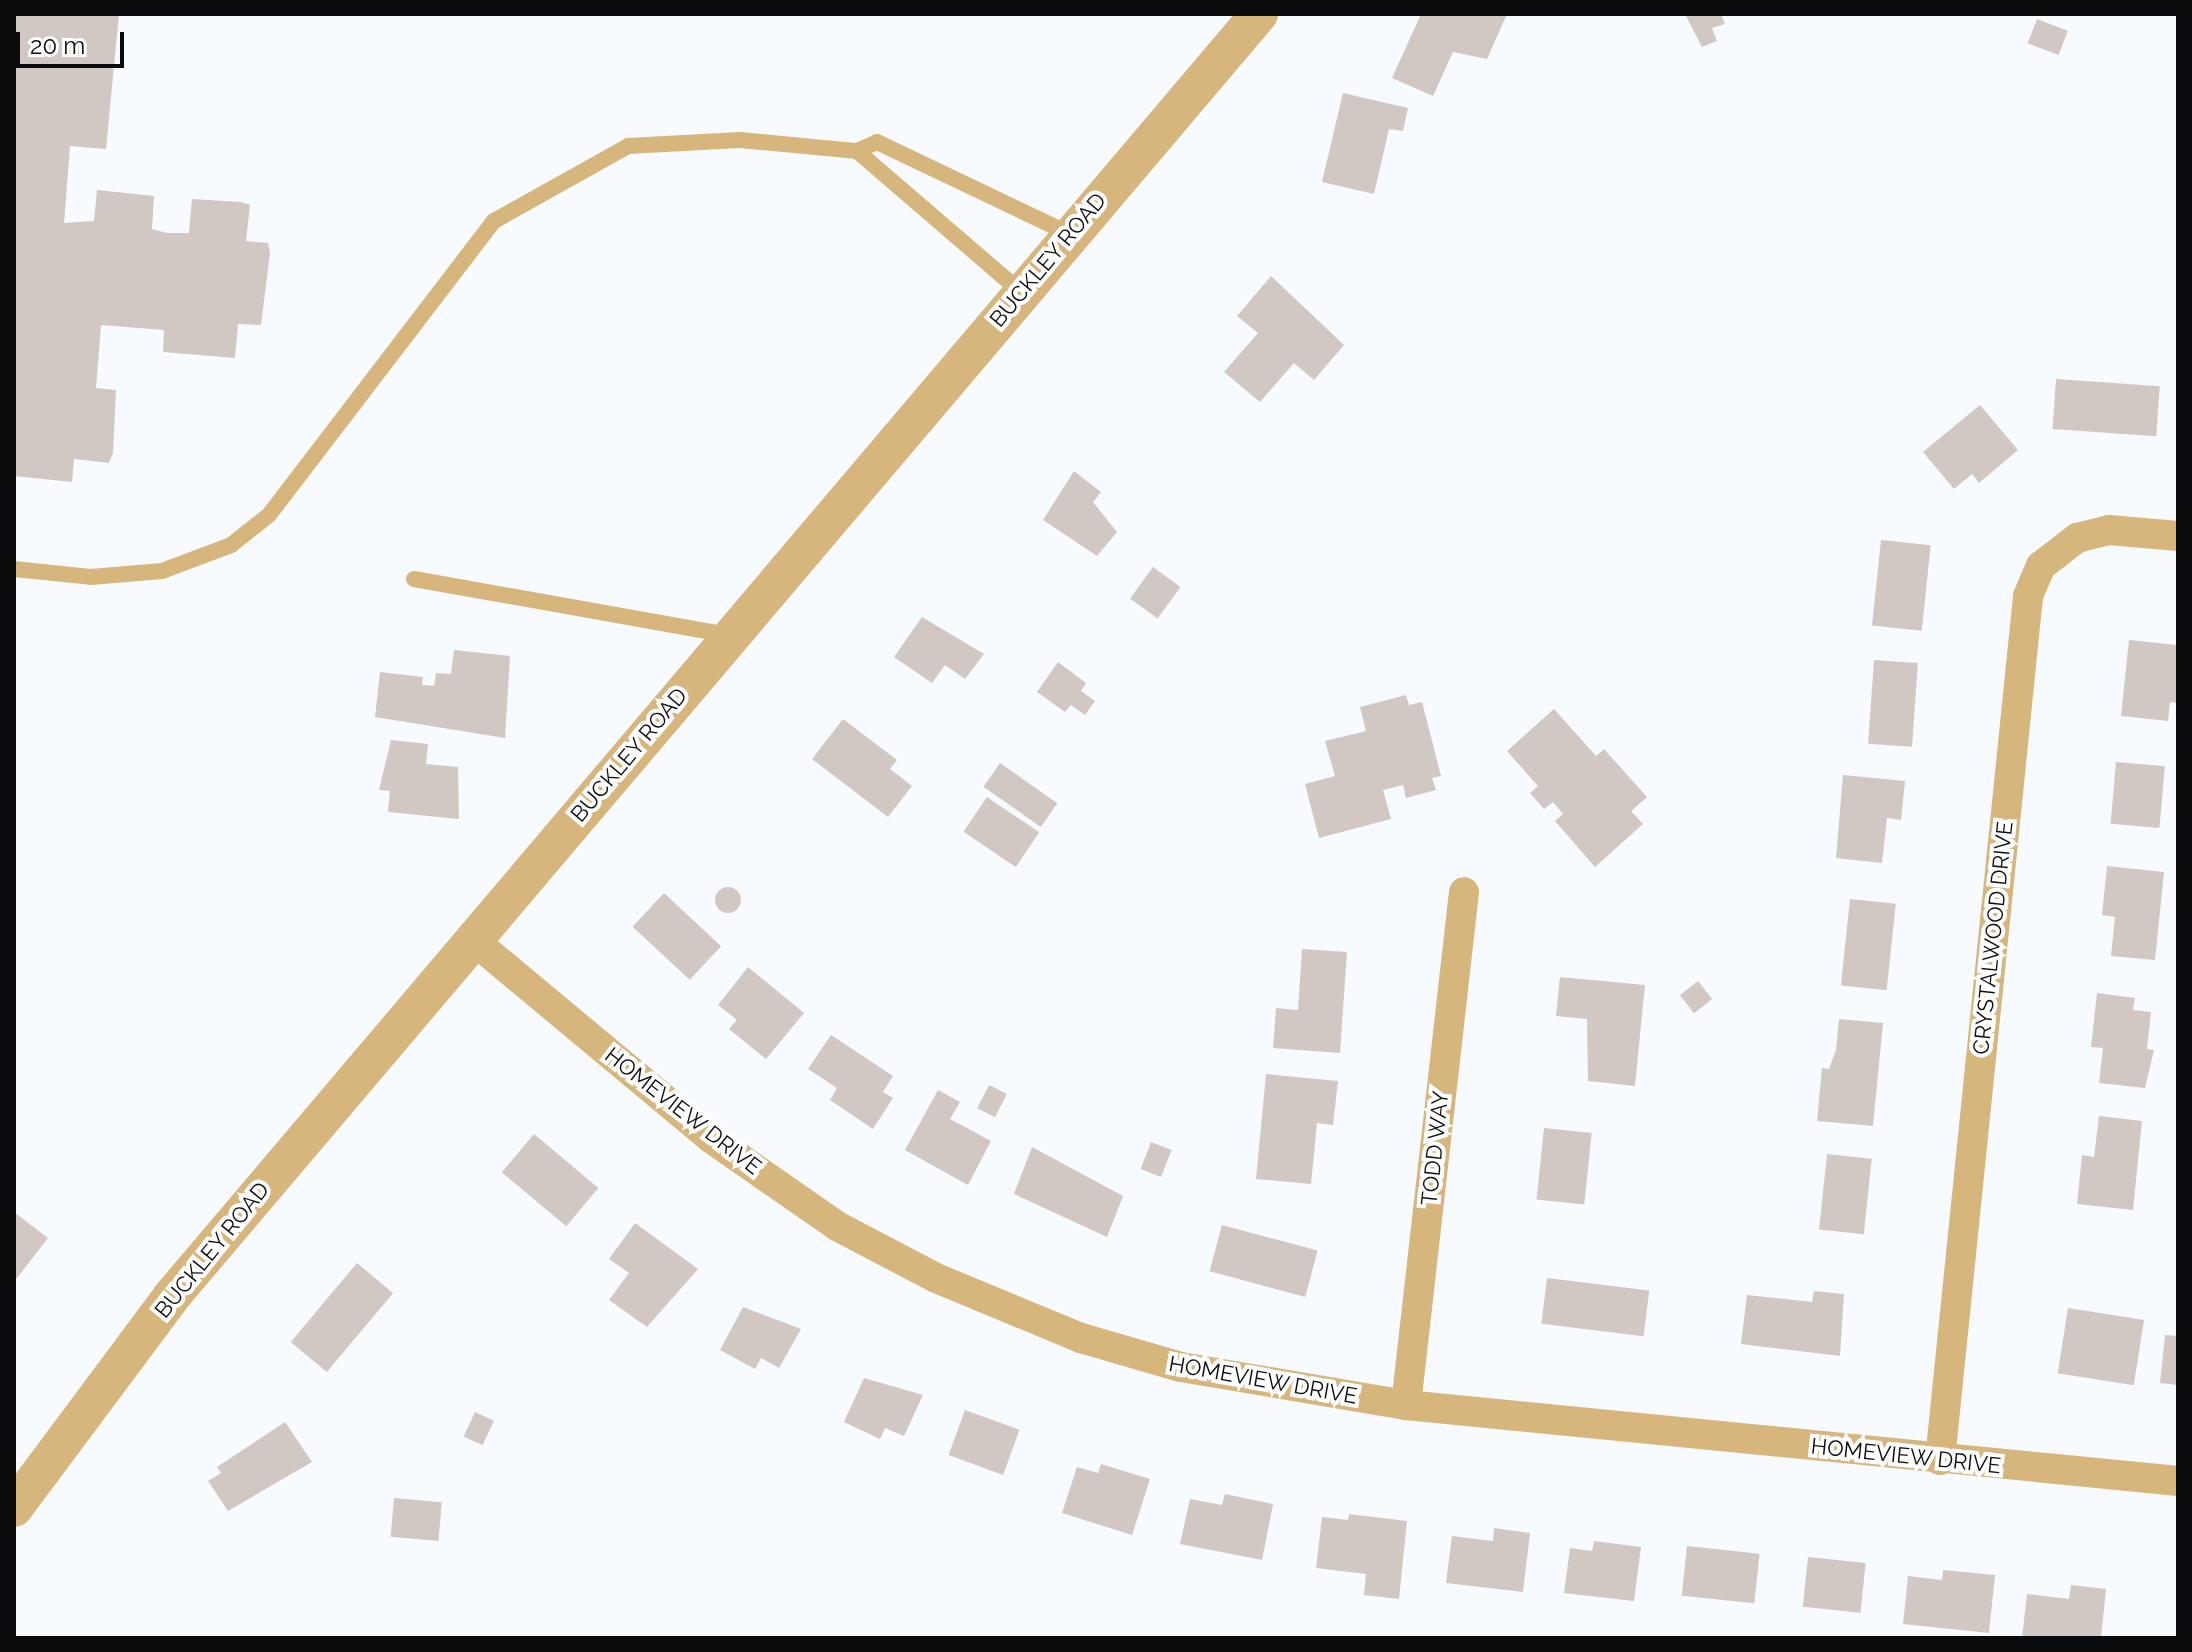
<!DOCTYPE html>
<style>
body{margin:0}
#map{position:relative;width:2192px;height:1652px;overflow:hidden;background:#f7faff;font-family:Raleway,sans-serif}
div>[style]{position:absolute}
.building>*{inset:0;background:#d1c8c4;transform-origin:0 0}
.round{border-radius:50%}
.service>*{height:16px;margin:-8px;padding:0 8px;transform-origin:8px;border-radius:8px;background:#d7b67d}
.minor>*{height:30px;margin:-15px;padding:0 15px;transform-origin:15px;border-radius:15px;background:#d7b67d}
.tertiary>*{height:38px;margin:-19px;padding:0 19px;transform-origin:19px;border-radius:19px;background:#d7b67d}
span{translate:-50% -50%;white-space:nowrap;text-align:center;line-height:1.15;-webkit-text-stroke:8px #fff;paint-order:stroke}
.street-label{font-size:22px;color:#0a0c0e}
.frame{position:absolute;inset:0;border:16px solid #0a0c0e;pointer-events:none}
.scale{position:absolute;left:16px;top:32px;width:108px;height:36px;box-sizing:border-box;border:4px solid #0a0c0e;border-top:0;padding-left:10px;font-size:24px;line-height:28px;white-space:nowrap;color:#0a0c0e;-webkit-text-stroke:6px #fff;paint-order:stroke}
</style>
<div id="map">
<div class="building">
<div style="clip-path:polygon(14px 14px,119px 14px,106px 149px,70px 146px,64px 223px,94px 221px,97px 190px,154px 196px,152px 229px,167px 233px,189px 233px,192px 199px,241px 202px,250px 205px,246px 241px,268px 243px,270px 253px,261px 325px,238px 324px,235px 358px,163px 352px,164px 330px,101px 325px,96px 388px,116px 390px,113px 453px,109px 463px,74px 459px,72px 482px,14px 476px)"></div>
<div style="clip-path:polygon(1421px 14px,1507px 14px,1487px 59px,1453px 52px,1433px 96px,1392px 78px)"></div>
<div style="clip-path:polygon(1685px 14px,1721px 14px,1725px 24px,1712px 28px,1717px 41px,1702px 47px)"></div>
<div style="left:2037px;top:19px;width:33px;height:26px;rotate:21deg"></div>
<div style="clip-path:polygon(1343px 93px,1408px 108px,1403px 131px,1389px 129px,1374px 194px,1322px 182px)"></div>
<div style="clip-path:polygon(1271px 276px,1344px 345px,1314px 380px,1294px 363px,1260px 402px,1224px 372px,1258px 333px,1237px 316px)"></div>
<div style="left:2056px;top:379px;width:104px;height:50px;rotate:4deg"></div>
<div style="clip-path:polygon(1980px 405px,2018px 450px,1979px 483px,1972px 474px,1954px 489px,1923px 452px)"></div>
<div style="clip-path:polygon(1074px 471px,1101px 492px,1093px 502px,1117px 532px,1097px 556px,1043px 520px)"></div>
<div style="left:1881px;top:540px;width:50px;height:86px;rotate:6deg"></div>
<div style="left:1153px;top:567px;width:34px;height:39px;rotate:36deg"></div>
<div style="clip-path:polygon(922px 617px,984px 654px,965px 679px,945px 665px,932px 683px,894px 657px)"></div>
<div style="clip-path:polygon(2129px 640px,2177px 645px,2178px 703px,2170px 702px,2168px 721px,2121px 716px)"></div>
<div style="clip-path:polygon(454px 650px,510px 656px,505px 738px,375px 717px,380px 672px,423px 677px,422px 685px,434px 686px,436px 673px,451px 674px)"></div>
<div style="left:1874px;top:660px;width:44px;height:84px;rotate:4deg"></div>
<div style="clip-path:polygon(1058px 662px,1086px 683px,1081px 691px,1095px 701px,1085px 715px,1071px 705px,1065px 712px,1037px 692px)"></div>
<div style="clip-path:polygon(1406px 695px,1409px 705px,1422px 702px,1441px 776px,1432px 778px,1436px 790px,1406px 798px,1403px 785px,1383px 790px,1391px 819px,1319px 838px,1305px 784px,1335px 776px,1325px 741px,1366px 731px,1360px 707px)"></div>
<div style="clip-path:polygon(1554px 709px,1596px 756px,1604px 749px,1647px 797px,1631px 811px,1643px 824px,1595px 867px,1555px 821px,1563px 814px,1553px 802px,1544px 809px,1530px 793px,1538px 786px,1507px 751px)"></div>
<div style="clip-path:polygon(843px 719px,897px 760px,890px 769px,912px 786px,888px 817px,812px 759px)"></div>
<div style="clip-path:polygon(391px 740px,428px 744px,426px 764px,458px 767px,459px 819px,388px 812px,390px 791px,379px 790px)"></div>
<div style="left:2116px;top:762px;width:49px;height:62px;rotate:5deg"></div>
<div style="left:1000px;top:763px;width:70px;height:29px;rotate:35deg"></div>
<div style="clip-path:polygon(1843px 775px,1905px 781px,1901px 820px,1887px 818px,1882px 863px,1836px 858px)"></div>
<div style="left:987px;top:797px;width:63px;height:42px;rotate:34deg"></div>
<div style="clip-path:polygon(2107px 866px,2164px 872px,2155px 960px,2111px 956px,2115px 917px,2102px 915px)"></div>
<div class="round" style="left:715px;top:887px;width:26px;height:26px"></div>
<div style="left:664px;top:893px;width:78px;height:46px;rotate:43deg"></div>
<div style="left:1850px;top:899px;width:46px;height:87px;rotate:6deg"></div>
<div style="clip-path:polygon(1302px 949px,1347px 952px,1340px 1053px,1273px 1048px,1276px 1008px,1298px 1010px)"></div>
<div style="clip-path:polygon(748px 967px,804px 1013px,766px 1059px,729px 1029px,737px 1020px,718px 1005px)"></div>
<div style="clip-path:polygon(1560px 977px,1645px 985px,1635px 1086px,1588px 1081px,1587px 1019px,1556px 1016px)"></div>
<div style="left:1698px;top:981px;width:23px;height:23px;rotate:52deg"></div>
<div style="clip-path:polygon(2097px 993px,2135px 998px,2133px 1010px,2151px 1012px,2147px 1049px,2154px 1050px,2145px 1088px,2099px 1083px,2103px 1048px,2091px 1047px)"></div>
<div style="clip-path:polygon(1839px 1019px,1883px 1023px,1873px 1126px,1817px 1121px,1822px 1068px,1829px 1069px,1836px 1050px)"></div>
<div style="clip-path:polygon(831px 1035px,893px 1076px,883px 1092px,893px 1098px,873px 1129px,830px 1100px,837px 1088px,808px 1069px)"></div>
<div style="clip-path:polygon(1266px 1074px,1338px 1081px,1333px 1125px,1317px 1123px,1311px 1184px,1256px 1179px)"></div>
<div style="left:989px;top:1085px;width:20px;height:26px;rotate:27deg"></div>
<div style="clip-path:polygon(938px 1090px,960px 1102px,950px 1119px,991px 1141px,968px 1185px,905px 1150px)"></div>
<div style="clip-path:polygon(2099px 1116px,2142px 1121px,2133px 1210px,2077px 1204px,2082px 1155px,2094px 1157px)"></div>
<div style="left:1544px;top:1128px;width:48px;height:72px;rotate:6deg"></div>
<div style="left:534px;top:1134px;width:84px;height:50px;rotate:40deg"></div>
<div style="left:1151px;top:1142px;width:22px;height:29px;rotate:21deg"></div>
<div style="clip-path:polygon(1032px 1147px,1123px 1196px,1107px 1237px,1014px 1194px)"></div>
<div style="left:1827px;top:1154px;width:45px;height:76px;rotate:6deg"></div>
<div style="clip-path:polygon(14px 1212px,48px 1238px,14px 1282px)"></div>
<div style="clip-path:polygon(635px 1223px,698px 1269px,647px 1327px,609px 1300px,629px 1273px,609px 1259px)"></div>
<div style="left:1222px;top:1225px;width:99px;height:48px;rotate:15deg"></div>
<div style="left:357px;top:1263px;width:47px;height:103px;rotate:40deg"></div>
<div style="left:1547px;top:1278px;width:103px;height:46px;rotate:7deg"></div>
<div style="clip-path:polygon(1814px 1291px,1844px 1294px,1840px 1356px,1741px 1344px,1747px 1295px,1812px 1302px)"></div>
<div style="clip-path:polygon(743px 1307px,801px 1329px,779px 1368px,761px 1358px,755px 1369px,720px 1350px)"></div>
<div style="left:2068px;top:1308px;width:77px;height:66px;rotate:9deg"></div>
<div style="clip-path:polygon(2165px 1335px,2178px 1336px,2178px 1385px,2160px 1383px)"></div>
<div style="clip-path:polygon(864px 1378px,923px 1395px,904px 1436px,885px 1428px,880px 1439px,844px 1422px)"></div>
<div style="left:965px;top:1410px;width:58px;height:48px;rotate:20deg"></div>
<div style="left:475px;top:1412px;width:21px;height:27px;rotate:25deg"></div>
<div style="clip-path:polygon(285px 1422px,312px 1462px,228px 1511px,208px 1481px,221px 1473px,217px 1467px)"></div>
<div style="clip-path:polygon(1101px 1464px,1150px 1479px,1132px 1535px,1062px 1513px,1077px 1467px,1098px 1473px)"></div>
<div style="clip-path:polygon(1225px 1494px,1273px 1504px,1262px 1560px,1180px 1544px,1190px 1499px,1222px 1505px)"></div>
<div style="left:394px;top:1498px;width:48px;height:39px;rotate:5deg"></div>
<div style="clip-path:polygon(1349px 1514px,1407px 1521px,1399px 1599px,1364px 1595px,1366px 1574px,1316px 1568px,1322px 1517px,1348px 1520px)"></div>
<div style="clip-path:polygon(1494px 1528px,1530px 1533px,1523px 1592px,1446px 1583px,1452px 1536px,1493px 1541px)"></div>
<div style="clip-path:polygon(1594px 1541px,1641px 1547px,1634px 1601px,1564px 1593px,1570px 1548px,1592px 1551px)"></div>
<div style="left:1687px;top:1546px;width:73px;height:50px;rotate:6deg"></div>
<div style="left:1808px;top:1557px;width:58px;height:50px;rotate:6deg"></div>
<div style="clip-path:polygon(1943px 1570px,1995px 1575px,1989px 1633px,1903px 1624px,1908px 1576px,1942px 1580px)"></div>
<div style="clip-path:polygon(2071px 1585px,2106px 1589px,2101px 1638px,2022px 1638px,2027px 1594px,2069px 1599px)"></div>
</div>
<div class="service">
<div style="left:857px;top:151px;width:216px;rotate:40.7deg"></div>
<div style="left:14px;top:569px;width:77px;rotate:5.9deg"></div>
<div style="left:91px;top:577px;width:71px;rotate:-4.8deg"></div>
<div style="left:162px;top:571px;width:74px;rotate:-20.6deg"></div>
<div style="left:231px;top:545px;width:48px;rotate:-38.3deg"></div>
<div style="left:269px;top:515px;width:370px;rotate:-52.6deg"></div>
<div style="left:494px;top:221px;width:154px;rotate:-29.2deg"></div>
<div style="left:628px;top:146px;width:112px;rotate:-3.1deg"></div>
<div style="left:740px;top:140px;width:118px;rotate:5.4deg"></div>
<div style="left:857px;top:151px;width:22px;rotate:-24deg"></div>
<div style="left:877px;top:142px;width:214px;rotate:25.5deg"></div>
<div style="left:414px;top:579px;width:320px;rotate:10.1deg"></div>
</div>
<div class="minor">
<div style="left:472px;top:939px;width:312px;rotate:39.8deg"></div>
<div style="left:712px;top:1139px;width:152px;rotate:34.8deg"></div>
<div style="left:837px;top:1226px;width:112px;rotate:27.7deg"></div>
<div style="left:936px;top:1278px;width:157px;rotate:22.5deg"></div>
<div style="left:1081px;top:1338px;width:104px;rotate:16.2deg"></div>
<div style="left:1181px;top:1367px;width:228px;rotate:9.6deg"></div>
<div style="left:1406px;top:1405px;width:776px;rotate:5.62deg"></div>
<div style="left:1406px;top:1405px;width:516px;rotate:-83.55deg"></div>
<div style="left:1940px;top:1460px;width:868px;rotate:-84.18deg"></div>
<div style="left:2028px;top:596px;width:33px;rotate:-67deg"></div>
<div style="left:2041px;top:566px;width:46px;rotate:-37.9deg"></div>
<div style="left:2077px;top:538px;width:33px;rotate:-14deg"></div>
<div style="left:2109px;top:530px;width:69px;rotate:5deg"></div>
</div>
<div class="tertiary">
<div style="left:14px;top:1508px;width:263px;rotate:-53.3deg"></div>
<div style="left:171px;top:1297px;width:1682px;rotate:-49.7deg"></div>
</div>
<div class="street-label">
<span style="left:1048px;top:260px;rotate:-50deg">BUCKLEY ROAD</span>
<span style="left:629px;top:755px;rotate:-50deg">BUCKLEY ROAD</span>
<span style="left:1993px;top:938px;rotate:-84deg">CRYSTALWOOD DRIVE</span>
<span style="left:683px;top:1111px;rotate:38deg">HOMEVIEW DRIVE</span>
<span style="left:1435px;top:1148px;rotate:-84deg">TODD WAY</span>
<span style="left:212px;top:1250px;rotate:-51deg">BUCKLEY ROAD</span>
<span style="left:1263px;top:1380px;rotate:10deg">HOMEVIEW DRIVE</span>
<span style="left:1906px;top:1456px;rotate:6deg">HOMEVIEW DRIVE</span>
</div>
<div class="frame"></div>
<div class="scale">20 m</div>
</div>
